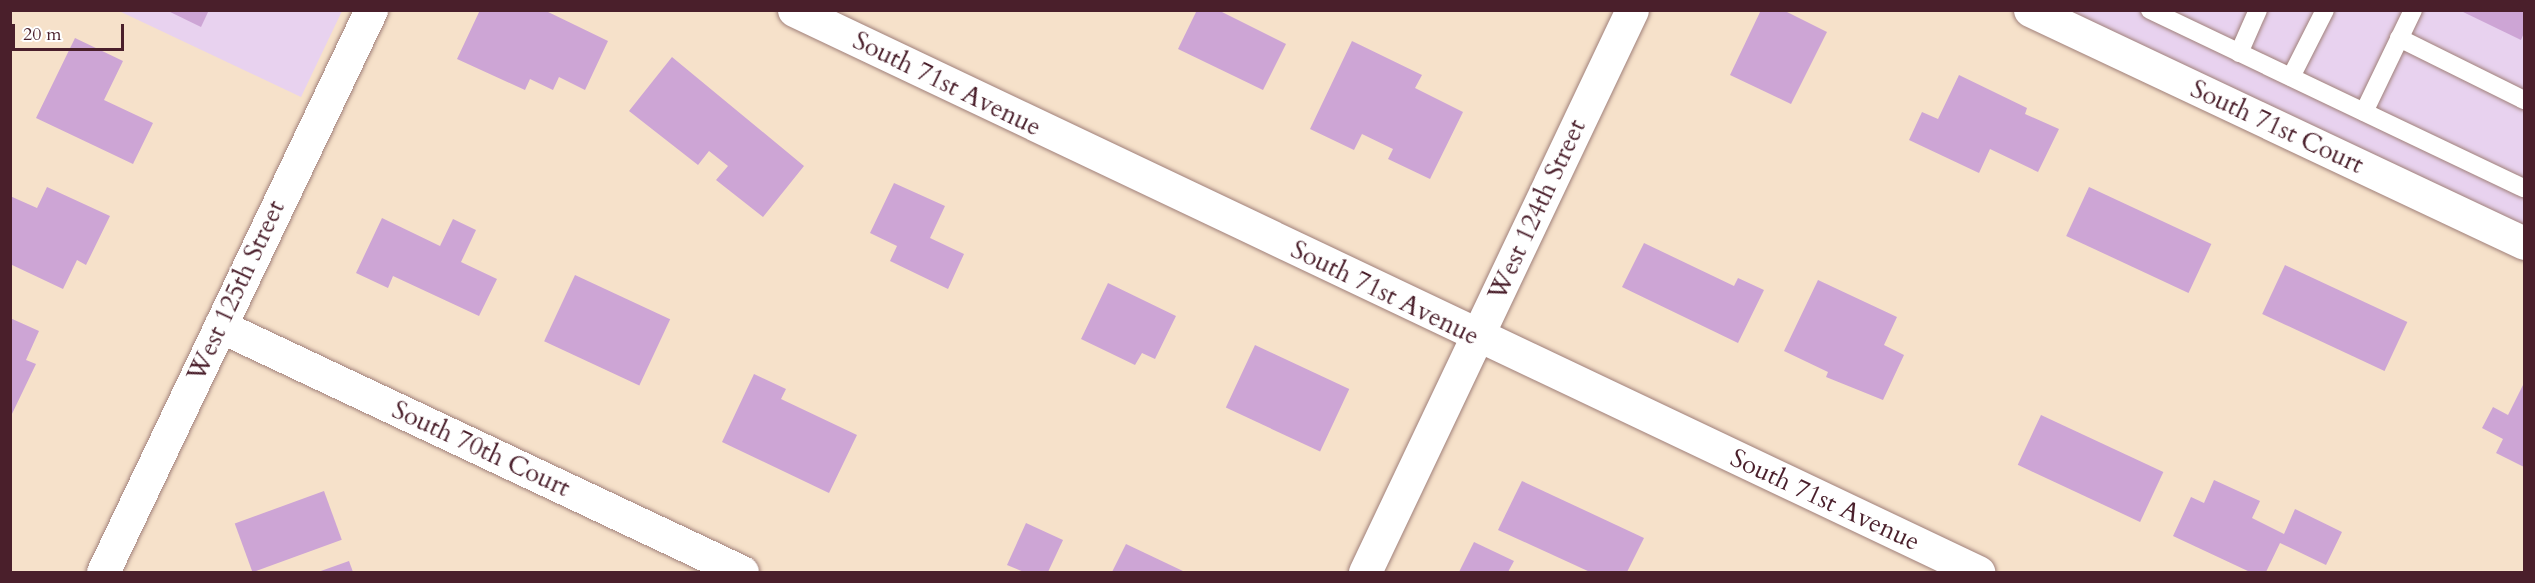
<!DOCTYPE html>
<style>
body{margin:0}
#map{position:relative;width:2535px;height:583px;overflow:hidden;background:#f6e1ca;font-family:Cardo,serif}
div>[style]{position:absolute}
.built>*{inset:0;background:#e8d2ef}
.building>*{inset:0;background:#cda5d5;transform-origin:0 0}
.roads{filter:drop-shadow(0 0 2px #a0807a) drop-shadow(0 0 2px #a0807a)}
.service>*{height:18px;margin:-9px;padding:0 9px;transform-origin:9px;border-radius:9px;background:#fff}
.minor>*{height:33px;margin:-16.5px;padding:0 16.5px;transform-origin:16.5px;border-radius:16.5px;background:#fff}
span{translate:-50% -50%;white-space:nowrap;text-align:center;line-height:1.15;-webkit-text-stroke:4.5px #fff;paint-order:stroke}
.street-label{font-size:26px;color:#4a1f2b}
.frame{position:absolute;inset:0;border:12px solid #4a1f2b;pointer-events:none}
.scale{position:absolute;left:12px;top:24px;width:112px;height:27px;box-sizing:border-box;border:3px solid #4a1f2b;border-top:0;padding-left:8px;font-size:18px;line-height:21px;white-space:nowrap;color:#4a1f2b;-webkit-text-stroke:4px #fff;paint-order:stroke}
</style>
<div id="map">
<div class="built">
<div style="clip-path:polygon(119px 11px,342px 11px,301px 97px)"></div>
<div style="clip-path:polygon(2061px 11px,2524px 11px,2524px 228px)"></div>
</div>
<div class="building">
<div style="clip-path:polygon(166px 10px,209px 10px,201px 27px)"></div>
<div style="clip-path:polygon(480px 10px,544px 10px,608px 41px,585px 90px,559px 77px,553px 90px,530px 79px,525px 90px,457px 59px)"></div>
<div style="clip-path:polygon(1197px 10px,1218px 10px,1286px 44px,1263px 90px,1178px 49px)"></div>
<div style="clip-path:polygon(1761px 10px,1783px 10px,1827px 32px,1791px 104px,1730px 75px)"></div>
<div style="clip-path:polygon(2459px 10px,2524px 10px,2524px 33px,2521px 40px)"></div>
<div style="clip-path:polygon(75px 38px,123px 61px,104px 100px,153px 123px,133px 164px,36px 118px)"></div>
<div style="clip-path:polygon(1352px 41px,1422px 75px,1415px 88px,1463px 112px,1430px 179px,1388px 159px,1393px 149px,1362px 134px,1354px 150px,1310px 129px)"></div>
<div style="clip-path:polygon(672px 57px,804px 166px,763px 217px,716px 180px,728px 166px,709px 151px,698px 165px,629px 111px)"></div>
<div style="clip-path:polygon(1959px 75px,2027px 108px,2025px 114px,2059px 129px,2038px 172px,1990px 149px,1979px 173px,1909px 140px,1922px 112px,1938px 119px)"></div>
<div style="clip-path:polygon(894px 183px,945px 206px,930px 238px,964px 254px,948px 289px,890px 261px,897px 246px,870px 233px)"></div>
<div style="clip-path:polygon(47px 187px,110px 216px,86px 265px,77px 260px,63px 289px,10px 264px,10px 196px,37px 208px)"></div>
<div style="left:2089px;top:187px;width:135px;height:54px;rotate:25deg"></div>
<div style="clip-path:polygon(382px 218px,440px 246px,453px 219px,476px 230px,461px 262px,497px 279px,479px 316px,393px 276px,388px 288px,356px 273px)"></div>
<div style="clip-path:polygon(1644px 243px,1734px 286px,1738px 278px,1764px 290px,1738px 343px,1622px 287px)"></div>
<div style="left:2285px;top:265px;width:135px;height:54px;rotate:25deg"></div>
<div style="left:575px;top:275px;width:105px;height:73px;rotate:25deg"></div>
<div style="clip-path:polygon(1818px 280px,1897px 317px,1884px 345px,1904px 355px,1883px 400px,1826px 377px,1828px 372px,1784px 351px)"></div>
<div style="clip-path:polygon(1108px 283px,1176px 316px,1155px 359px,1142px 353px,1135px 365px,1081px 339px)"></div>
<div style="clip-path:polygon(10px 318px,39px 331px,26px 360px,36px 364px,10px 418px)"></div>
<div style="left:1255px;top:345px;width:104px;height:69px;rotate:25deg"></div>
<div style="clip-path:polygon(754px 374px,786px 389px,781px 399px,857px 435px,829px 493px,722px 442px)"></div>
<div style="clip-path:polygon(2524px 383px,2524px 467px,2496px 453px,2503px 439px,2482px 428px,2493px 407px,2508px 415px)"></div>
<div style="left:2041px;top:415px;width:135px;height:55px;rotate:25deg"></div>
<div style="clip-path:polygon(2214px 480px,2260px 501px,2252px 518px,2284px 534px,2295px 509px,2342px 532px,2326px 565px,2280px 543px,2266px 572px,2250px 572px,2173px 536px,2191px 497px,2204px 503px)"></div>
<div style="clip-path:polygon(1522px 481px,1644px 538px,1627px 572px,1590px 572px,1498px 530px)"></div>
<div style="left:324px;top:491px;width:52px;height:95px;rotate:70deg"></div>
<div style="clip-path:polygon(1026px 523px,1063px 540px,1048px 572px,1024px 572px,1007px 565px)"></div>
<div style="clip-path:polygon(1474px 542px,1514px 561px,1508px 572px,1459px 572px)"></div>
<div style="clip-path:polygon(1126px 544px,1185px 572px,1112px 572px)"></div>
<div style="clip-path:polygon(349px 561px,353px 572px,318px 572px)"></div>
</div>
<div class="roads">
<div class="service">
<div style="left:2150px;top:10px;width:414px;rotate:25.5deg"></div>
<div style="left:2399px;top:38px;width:140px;rotate:26.4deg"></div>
<div style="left:2239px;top:53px;width:47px;rotate:-66.2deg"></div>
<div style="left:2291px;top:77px;width:75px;rotate:-63.1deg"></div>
<div style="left:2364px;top:112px;width:113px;rotate:-64.3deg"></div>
</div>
<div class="minor">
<div style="left:794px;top:10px;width:1311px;rotate:25.39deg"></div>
<div style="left:2030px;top:10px;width:546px;rotate:25.25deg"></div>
<div style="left:220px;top:326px;width:577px;rotate:25.23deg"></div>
<div style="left:103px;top:572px;width:623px;rotate:-64.51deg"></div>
<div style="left:1365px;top:572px;width:622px;rotate:-64.59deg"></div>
</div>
</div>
<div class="street-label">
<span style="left:947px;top:84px;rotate:26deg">South 71st Avenue</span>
<span style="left:2277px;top:127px;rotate:25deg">South 71st Court</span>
<span style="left:1537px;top:210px;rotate:-65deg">West 124th Street</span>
<span style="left:236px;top:291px;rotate:-65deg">West 125th Street</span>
<span style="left:1385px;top:293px;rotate:26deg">South 71st Avenue</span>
<span style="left:481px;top:449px;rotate:25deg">South 70th Court</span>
<span style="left:1825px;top:500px;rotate:25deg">South 71st Avenue</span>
</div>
<div class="frame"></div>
<div class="scale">20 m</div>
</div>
